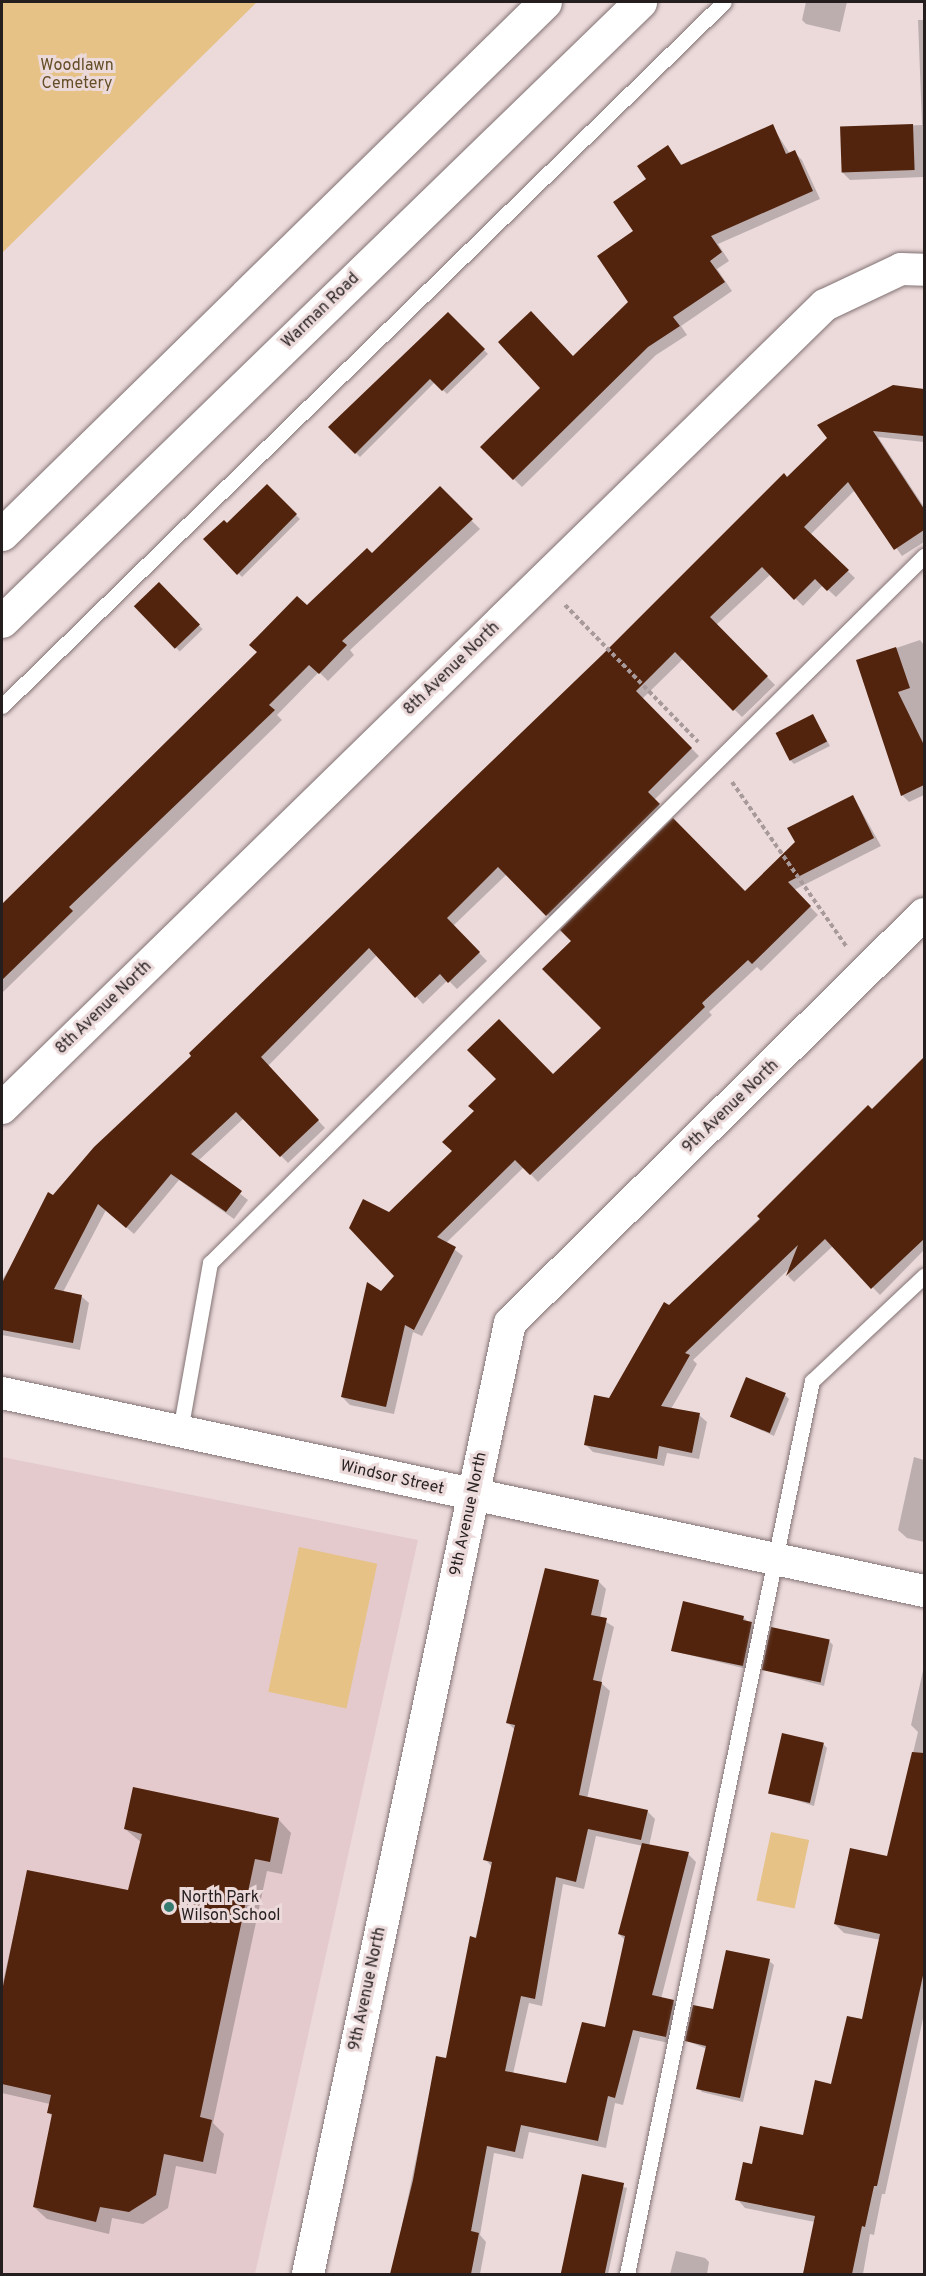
<!DOCTYPE html>
<style>
body{margin:0}
#map{position:relative;width:926px;height:2276px;overflow:hidden;background:#ecdadb;font-family:Overpass,sans-serif}
div>[style]{position:absolute}
.built>*{inset:0;background:#e4cacc}
.green>*{inset:0;background:#e6c287;transform-origin:0 0}
.shadow>*{inset:0;background:#0003;transform-origin:0 0}
.building>*{inset:0;background:#52240d;transform-origin:0 0}
.path>*{height:4px;margin-top:-2px;transform-origin:0;background:repeating-linear-gradient(90deg,#a89a9b 0 4.5px,transparent 0 7.5px)}
.roads{filter:drop-shadow(0 0 2px #827273) drop-shadow(0 0 2px #827273)}
.lane>*{height:15px;margin:-7.5px;padding:0 7.5px;transform-origin:7.5px;border-radius:7.5px;background:#fff}
.street>*{height:32px;margin:-16px;padding:0 16px;transform-origin:16px;border-radius:16px;background:#fff}
.secondary>*{height:33px;margin:-16.5px;padding:0 16.5px;transform-origin:16.5px;border-radius:16.5px;background:#fff}
.dots>*{width:16px;height:16px;translate:-50% -50%;box-sizing:border-box;border:3px solid #ecdadb;border-radius:50%}
span{translate:-50% -50%;white-space:nowrap;text-align:center;line-height:1.15;-webkit-text-stroke:6px #ecdadb;paint-order:stroke}
.park-label{font-size:16px;color:#654e27}
.street-label{font-size:16px;color:#251e1f}
.poi-label{font-size:16px;color:#251e1f}
.left{translate:0 -50%;text-align:left}
.frame{position:absolute;inset:0;border:3px solid #251e1f;pointer-events:none}
</style>
<div id="map">
<div class="built">
<div style="clip-path:polygon(2px 1457px,418px 1540px,255px 2274px,2px 2274px)"></div>
</div>
<div class="green">
<div style="clip-path:polygon(2px 2px,257px 2px,2px 253px)"></div>
<div style="left:299px;top:1547px;width:80px;height:148px;rotate:12deg"></div>
<div style="left:771px;top:1832px;width:39px;height:70px;rotate:12deg"></div>
</div>
<div class="shadow">
<div style="clip-path:polygon(806px 2px,847px 2px,840px 32px,806px 24px,802px 20px)"></div>
<div style="clip-path:polygon(918px 20px,924px 20px,924px 177px,850px 180px,843px 173px,841px 128px,922px 125px)"></div>
<div style="clip-path:polygon(772px 126px,790px 154px,794px 152px,802px 160px,820px 199px,718px 244px,729px 261px,717px 269px,732px 291px,681px 326px,687px 335px,656px 355px,522px 487px,482px 447px,630px 303px,635px 232px,648px 179px,667px 147px,683px 166px)"></div>
<div style="clip-path:polygon(448px 314px,488px 354px,447px 394px,435px 382px,360px 457px,330px 427px)"></div>
<div style="clip-path:polygon(893px 387px,924px 390px,924px 442px,878px 437px,924px 507px,924px 542px,902px 556px,855px 490px,810px 535px,855px 578px,836px 597px,823px 585px,803px 606px,771px 574px,716px 625px,775px 685px,742px 717px,683px 659px,642px 699px,699px 756px,654px 800px,666px 812px,555px 922px,507px 874px,453px 926px,487px 961px,457px 989px,448px 980px,423px 1004px,377px 955px,268px 1066px,325px 1128px,288px 1163px,244px 1118px,198px 1161px,248px 1200px,234px 1219px,179px 1180px,134px 1234px,106px 1210px,63px 1292px,81px 1296px,89px 1303px,80px 1350px,2px 1335px,2px 1280px,54px 1197px,193px 1056px,787px 479px)"></div>
<div style="clip-path:polygon(267px 486px,300px 519px,242px 577px,205px 539px,227px 525px)"></div>
<div style="clip-path:polygon(440px 489px,480px 529px,350px 650px,354px 655px,328px 681px,319px 672px,277px 715px,282px 720px,2px 993px,2px 905px,259px 652px,372px 555px)"></div>
<div style="left:159px;top:584px;width:63px;height:32px;rotate:46deg"></div>
<div style="clip-path:polygon(920px 640px,924px 645px,924px 795px,909px 802px,902px 795px,858px 661px)"></div>
<div style="clip-path:polygon(813px 716px,830px 746px,794px 764px,790px 760px)"></div>
<div style="clip-path:polygon(853px 796px,881px 846px,794px 890px,818px 915px,761px 971px,757px 967px,709px 1012px,712px 1015px,538px 1182px,524px 1167px,446px 1243px,463px 1256px,422px 1336px,413px 1332px,394px 1414px,350px 1405px,342px 1397px,381px 1293px,396px 1276px,389px 1214px,553px 1076px)"></div>
<div style="clip-path:polygon(924px 1059px,924px 1250px,880px 1295px,833px 1246px,794px 1282px,788px 1276px,792px 1266px,693px 1360px,697px 1364px,671px 1409px,699px 1415px,707px 1422px,699px 1459px,667px 1453px,664px 1466px,593px 1452px,585px 1444px,669px 1306px)"></div>
<div style="clip-path:polygon(785px 1395px,789px 1399px,774px 1436px,732px 1417px)"></div>
<div style="clip-path:polygon(914px 1457px,924px 1460px,924px 1542px,907px 1538px,898px 1530px)"></div>
<div style="clip-path:polygon(evenodd,598px 1581px,606px 1589px,600px 1618px,614px 1627px,601px 1683px,610px 1691px,587px 1799px,647px 1811px,655px 1819px,649px 1846px,688px 1854px,696px 1862px,661px 1999px,673px 2002px,681px 2010px,674px 2044px,640px 2037px,623px 2105px,615px 2103px,606px 2148px,529px 2132px,523px 2159px,494px 2153px,480px 2235px,486px 2242px,480px 2274px,392px 2274px,437px 2058px,447px 2060px,492px 1867px,485px 1859px,516px 1731px,507px 1722px,598px 1581px,596px 1836px,643px 1846px,619px 1934px,625px 1940px,607px 2028px,567px 2085px,513px 2074px,529px 2003px,542px 2006px,563px 1884px,584px 1889px,596px 1836px)"></div>
<div style="clip-path:polygon(743px 1617px,755px 1628px,747px 1669px,673px 1651px)"></div>
<div style="clip-path:polygon(829px 1641px,833px 1645px,824px 1686px,764px 1670px)"></div>
<div style="clip-path:polygon(924px 1666px,924px 2014px,885px 2194px,882px 2194px,874px 2235px,870px 2234px,863px 2274px,803px 2274px,815px 2222px,745px 2208px,737px 2199px,753px 2166px,805px 2137px,863px 2021px,881px 1940px,844px 1933px,835px 1924px,888px 1858px,918px 1732px,911px 1725px)"></div>
<div style="clip-path:polygon(823px 1744px,827px 1748px,814px 1806px,770px 1792px)"></div>
<div style="clip-path:polygon(134px 1788px,279px 1820px,291px 1833px,282px 1874px,267px 1871px,213px 2123px,224px 2134px,216px 2174px,176px 2166px,168px 2208px,143px 2224px,112px 2218px,109px 2234px,47px 2219px,34px 2207px,53px 2117px,48px 2112px,50px 2104px,2px 2093px,2px 1986px,28px 1871px,129px 1892px,142px 1843px,125px 1829px)"></div>
<div style="clip-path:polygon(769px 1961px,774px 1965px,743px 2102px,702px 2092px,698px 2088px,707px 2049px,687px 2041px)"></div>
<div style="clip-path:polygon(584px 2176px,627px 2188px,608px 2274px,561px 2274px)"></div>
<div style="clip-path:polygon(676px 2251px,705px 2258px,709px 2262px,707px 2274px,670px 2274px)"></div>
</div>
<div class="building">
<div style="clip-path:polygon(773px 124px,786px 154px,795px 150px,813px 191px,711px 236px,722px 252px,710px 261px,725px 282px,673px 317px,680px 326px,648px 347px,513px 480px,480px 447px,540px 388px,498px 342px,531px 311px,573px 356px,628px 302px,597px 256px,633px 231px,613px 202px,646px 179px,637px 166px,668px 145px,681px 165px)"></div>
<div style="left:913px;top:124px;width:46px;height:73px;rotate:88deg"></div>
<div style="clip-path:polygon(448px 312px,485px 349px,442px 391px,430px 379px,355px 454px,328px 427px)"></div>
<div style="clip-path:polygon(893px 385px,924px 389px,924px 436px,873px 431px,924px 509px,924px 530px,894px 550px,848px 482px,804px 527px,849px 570px,827px 591px,815px 579px,794px 600px,762px 567px,710px 617px,768px 676px,733px 711px,675px 652px,636px 691px,692px 748px,648px 792px,660px 804px,546px 916px,498px 867px,447px 918px,480px 952px,448px 983px,440px 974px,415px 998px,369px 948px,261px 1057px,319px 1120px,280px 1157px,236px 1112px,191px 1154px,242px 1191px,226px 1212px,171px 1174px,126px 1228px,98px 1204px,54px 1289px,82px 1295px,73px 1343px,2px 1330px,2px 1283px,48px 1192px,53px 1195px,94px 1147px,191px 1056px,189px 1053px,602px 655px,784px 473px,787px 477px,827px 438px,817px 425px)"></div>
<div style="clip-path:polygon(267px 484px,297px 514px,237px 575px,203px 539px,224px 520px,227px 523px)"></div>
<div style="clip-path:polygon(440px 486px,473px 519px,342px 641px,347px 645px,319px 674px,309px 665px,269px 705px,275px 710px,69px 907px,73px 911px,2px 980px,2px 904px,257px 652px,249px 645px,297px 596px,307px 605px,367px 548px,372px 553px)"></div>
<div style="left:159px;top:582px;width:59px;height:35px;rotate:46deg"></div>
<div style="clip-path:polygon(896px 647px,910px 688px,898px 692px,924px 745px,924px 785px,901px 796px,856px 660px)"></div>
<div style="left:813px;top:714px;width:31px;height:42px;rotate:63deg"></div>
<div style="clip-path:polygon(853px 795px,874px 838px,788px 882px,811px 906px,752px 964px,748px 960px,702px 1003px,705px 1007px,530px 1175px,515px 1160px,437px 1237px,456px 1247px,414px 1330px,405px 1325px,386px 1407px,341px 1397px,367px 1282px,381px 1291px,394px 1276px,349px 1228px,363px 1199px,389px 1212px,452px 1151px,442px 1142px,474px 1111px,468px 1106px,496px 1079px,467px 1050px,499px 1019px,553px 1074px,601px 1028px,542px 969px,571px 941px,560px 930px,673px 818px,745px 891px,795px 842px,787px 828px)"></div>
<div style="clip-path:polygon(924px 1057px,924px 1239px,871px 1289px,825px 1239px,786px 1276px,798px 1245px,685px 1353px,690px 1355px,661px 1406px,700px 1413px,692px 1453px,659px 1446px,657px 1459px,584px 1445px,594px 1395px,609px 1398px,664px 1302px,669px 1305px,760px 1219px,757px 1216px,868px 1105px,872px 1109px)"></div>
<div style="left:746px;top:1377px;width:43px;height:43px;rotate:22deg"></div>
<div style="clip-path:polygon(545px 1568px,599px 1580px,591px 1615px,607px 1618px,593px 1680px,602px 1682px,579px 1795px,648px 1810px,641px 1840px,588px 1829px,576px 1882px,556px 1877px,535px 1999px,521px 1996px,505px 2071px,566px 2083px,582px 2022px,605px 2027px,625px 1936px,618px 1934px,642px 1843px,689px 1852px,652px 1995px,674px 2000px,666px 2037px,633px 2030px,615px 2098px,608px 2096px,598px 2141px,521px 2125px,515px 2152px,487px 2146px,471px 2231px,479px 2233px,471px 2274px,390px 2274px,413px 2180px,436px 2056px,446px 2058px,470px 1936px,476px 1938px,492px 1862px,483px 1860px,515px 1725px,506px 1723px)"></div>
<div style="clip-path:polygon(683px 1601px,744px 1616px,743px 1620px,752px 1622px,743px 1666px,671px 1651px)"></div>
<div style="left:771px;top:1627px;width:60px;height:44px;rotate:12deg"></div>
<div style="left:782px;top:1733px;width:43px;height:62px;rotate:13deg"></div>
<div style="clip-path:polygon(912px 1752px,924px 1753px,924px 1971px,877px 2186px,874px 2186px,865px 2227px,862px 2226px,852px 2274px,803px 2274px,815px 2216px,735px 2200px,743px 2162px,752px 2164px,760px 2126px,803px 2135px,815px 2080px,831px 2084px,847px 2016px,862px 2019px,880px 1934px,834px 1924px,850px 1848px,887px 1856px)"></div>
<div style="clip-path:polygon(133px 1787px,279px 1818px,270px 1862px,255px 1859px,200px 2117px,212px 2120px,203px 2162px,164px 2154px,156px 2195px,129px 2212px,100px 2207px,96px 2222px,33px 2207px,52px 2114px,47px 2113px,51px 2095px,2px 2084px,2px 1991px,27px 1870px,128px 1890px,142px 1834px,124px 1829px)"></div>
<div style="clip-path:polygon(726px 1950px,770px 1959px,740px 2098px,696px 2089px,706px 2046px,685px 2041px,693px 2005px,713px 2009px)"></div>
<div style="left:582px;top:2174px;width:43px;height:102px;rotate:12deg"></div>
</div>
<div class="path">
<div style="left:565px;top:605px;width:191px;rotate:45.8deg"></div>
<div style="left:732px;top:782px;width:200px;rotate:55.2deg"></div>
</div>
<div class="roads">
<div class="lane">
<div style="left:2px;top:706px;width:1008px;rotate:-44.28deg"></div>
<div style="left:180px;top:1431px;width:171px;rotate:-79.9deg"></div>
<div style="left:210px;top:1263px;width:1005px;rotate:-44.72deg"></div>
<div style="left:627px;top:2274px;width:912px;rotate:-78.3deg"></div>
<div style="left:812px;top:1381px;width:154px;rotate:-43.2deg"></div>
</div>
<div class="street">
<div style="left:2px;top:1108px;width:1150px;rotate:-44.3deg"></div>
<div style="left:825px;top:305px;width:84px;rotate:-25.3deg"></div>
<div style="left:901px;top:269px;width:23px;rotate:2deg"></div>
<div style="left:2px;top:1393px;width:943px;rotate:12.12deg"></div>
<div style="left:308px;top:2274px;width:972px;rotate:-78.01deg"></div>
<div style="left:510px;top:1323px;width:582px;rotate:-44.65deg"></div>
</div>
<div class="secondary">
<div style="left:2px;top:534px;width:760px;rotate:-44.41deg"></div>
<div style="left:2px;top:621px;width:889px;rotate:-44.13deg"></div>
</div>
</div>
<div class="dots">
<div style="left:169px;top:1907px;background:#367b6f"></div>
</div>
<div class="park-label">
<span style="left:77px;top:75px">Woodlawn<br>Cemetery</span>
</div>
<div class="street-label">
<span style="left:321px;top:311px;rotate:-44deg">Warman Road</span>
<span style="left:452px;top:669px;rotate:-44deg">8th Avenue North</span>
<span style="left:104px;top:1008px;rotate:-44deg">8th Avenue North</span>
<span style="left:731px;top:1107px;rotate:-44deg">9th Avenue North</span>
<span style="left:392px;top:1478px;rotate:13deg">Windsor Street</span>
<span style="left:469px;top:1514px;rotate:-78deg">9th Avenue North</span>
<span style="left:368px;top:1989px;rotate:-78deg">9th Avenue North</span>
</div>
<div class="poi-label">
<span class="left" style="left:181px;top:1907px">North Park<br>Wilson School</span>
</div>
<div class="frame"></div>
</div>
